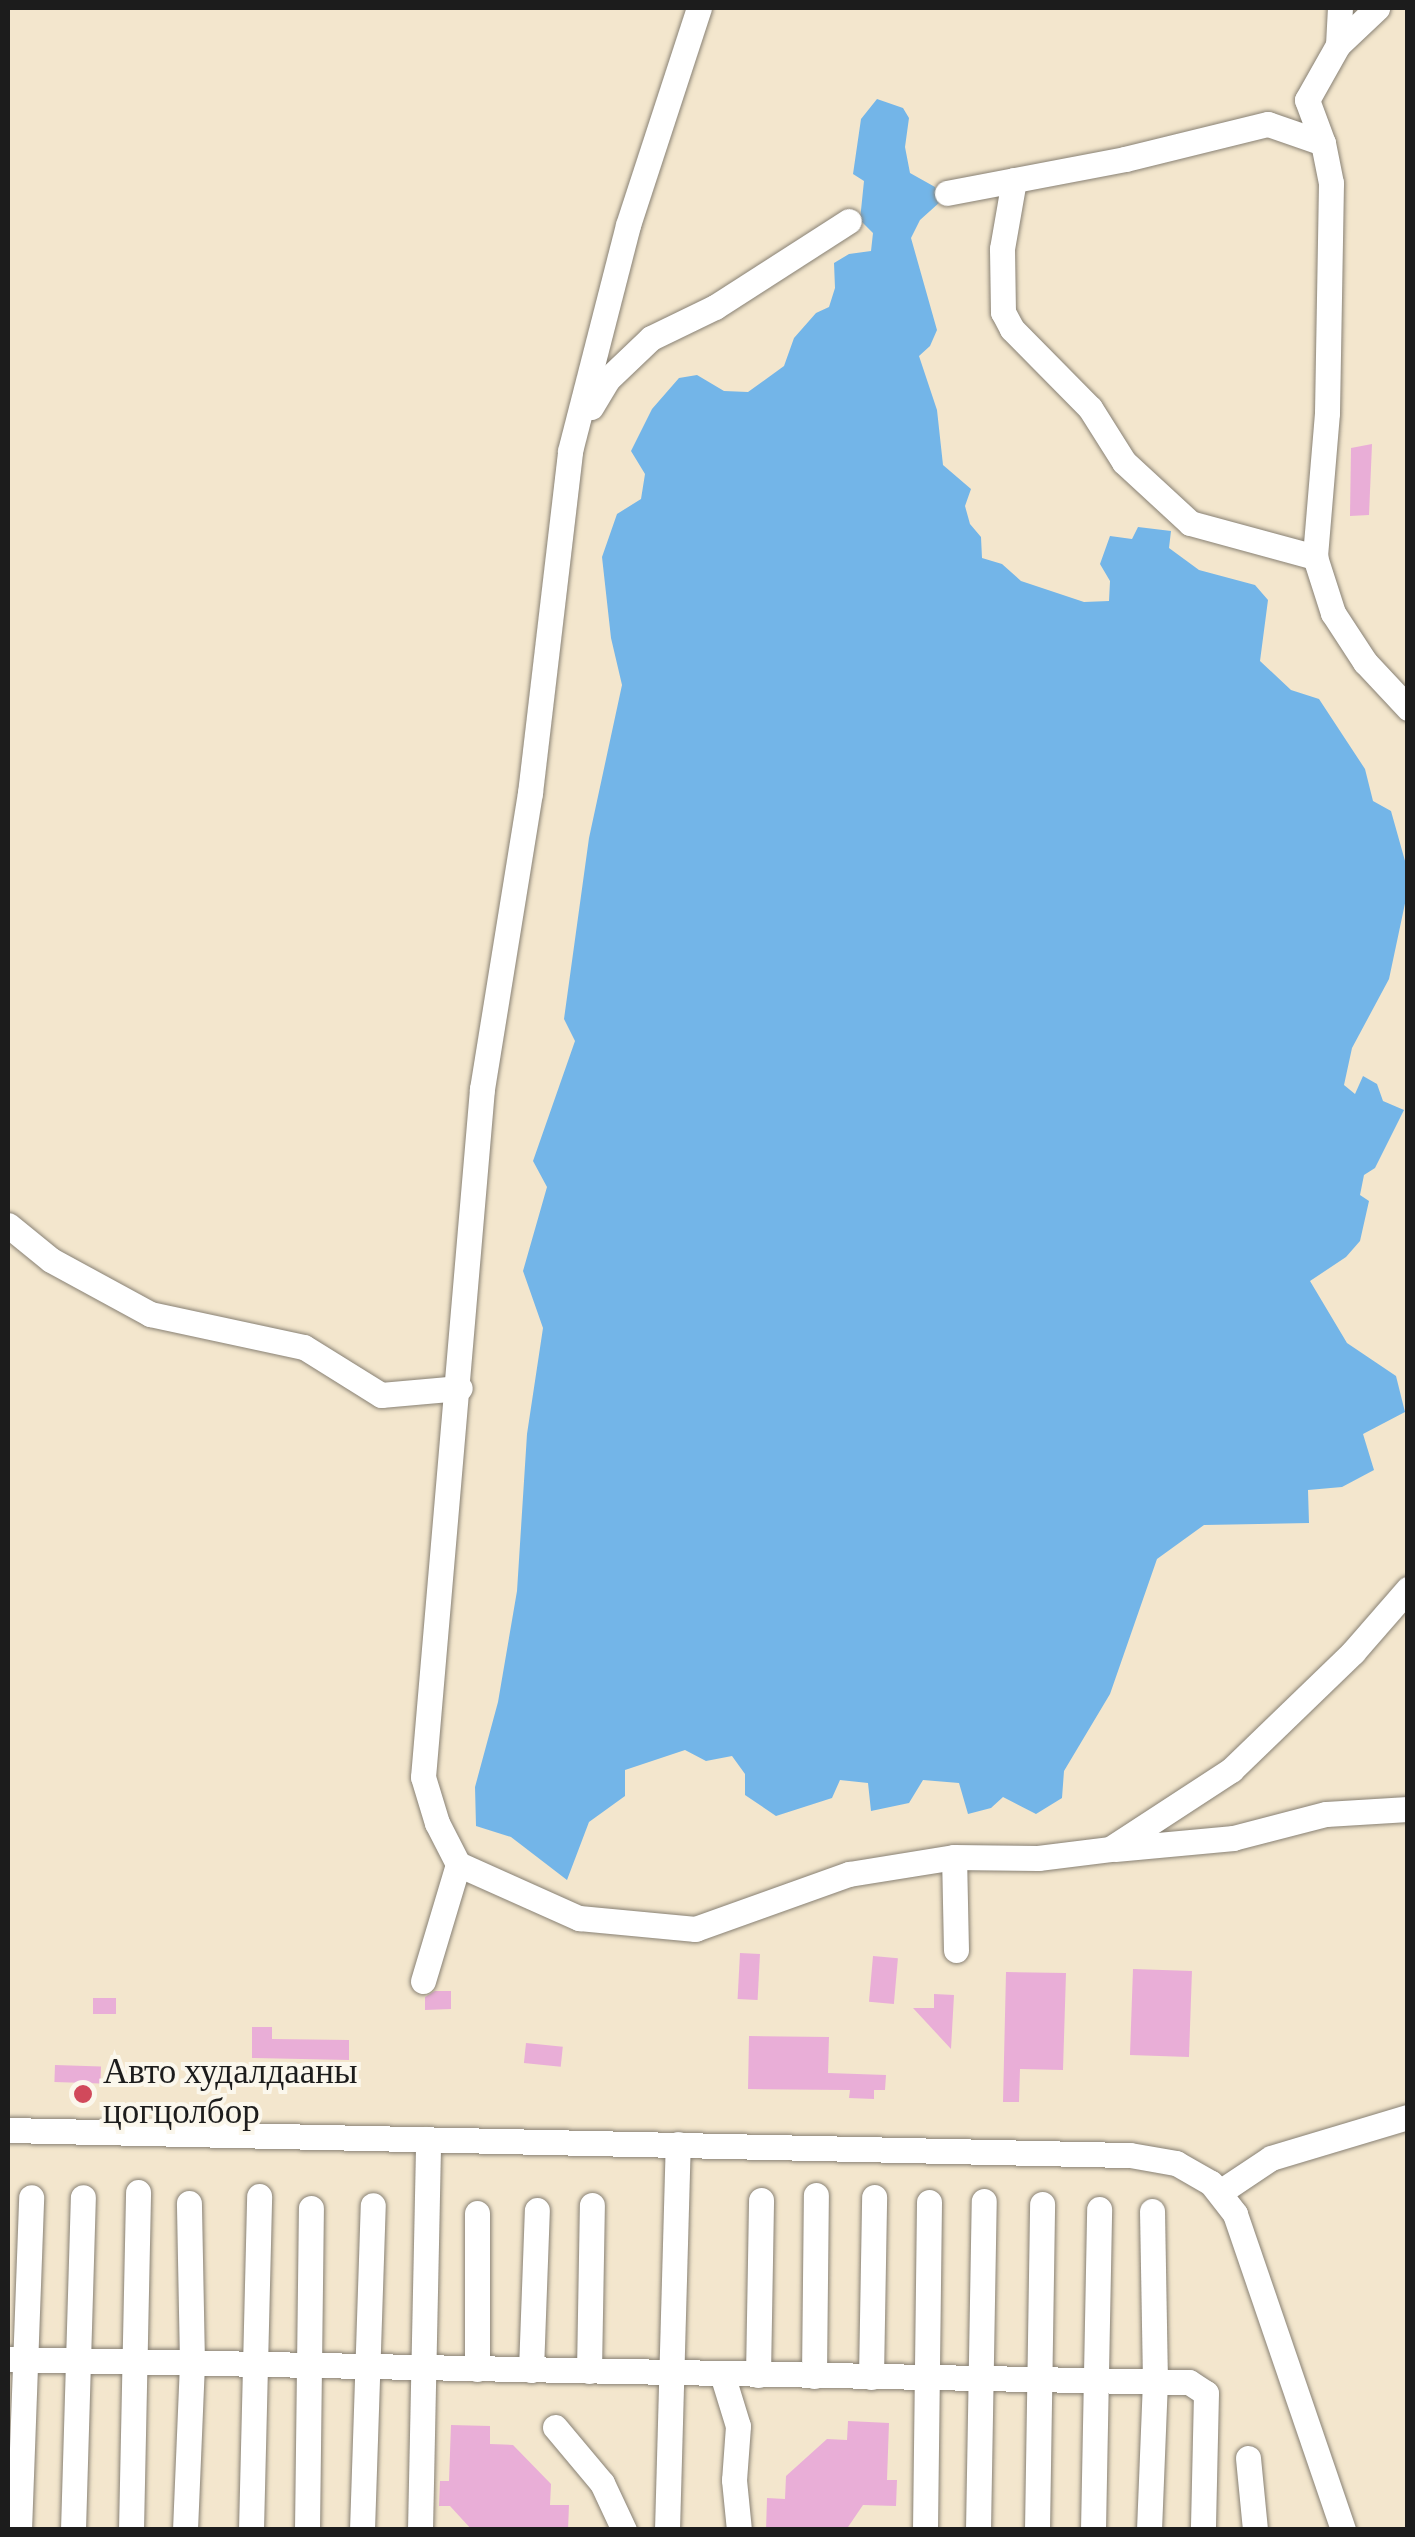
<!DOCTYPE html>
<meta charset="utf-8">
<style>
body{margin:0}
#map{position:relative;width:1415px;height:2537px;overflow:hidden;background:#f3e6cd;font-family:"IM FELL English",serif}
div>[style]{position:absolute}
.water>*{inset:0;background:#73b5e8}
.building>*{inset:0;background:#e9aed7;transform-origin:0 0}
.roads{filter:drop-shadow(0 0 2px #888174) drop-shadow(0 0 2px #888174)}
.minor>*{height:25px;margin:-12.5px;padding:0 12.5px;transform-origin:12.5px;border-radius:12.5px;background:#fff}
.dots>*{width:28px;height:28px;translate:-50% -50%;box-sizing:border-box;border:5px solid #fbf7ec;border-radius:50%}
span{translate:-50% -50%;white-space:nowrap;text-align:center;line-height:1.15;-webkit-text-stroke:8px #fbf7ec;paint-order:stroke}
.poi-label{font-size:35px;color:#1c1c1c}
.left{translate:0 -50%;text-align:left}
.frame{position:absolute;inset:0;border:10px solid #1c1c1c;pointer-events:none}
</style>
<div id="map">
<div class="water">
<div style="clip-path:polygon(877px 99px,903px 108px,909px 118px,905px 147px,910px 173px,935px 187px,940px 202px,920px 220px,911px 238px,937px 330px,930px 346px,919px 356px,937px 410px,943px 465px,971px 489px,965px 506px,970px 524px,981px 537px,982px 558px,1002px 564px,1021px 581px,1084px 602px,1109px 601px,1110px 581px,1100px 564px,1110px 536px,1132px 539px,1138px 527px,1171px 531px,1169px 548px,1199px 570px,1255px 585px,1268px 600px,1260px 661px,1291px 690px,1319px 699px,1365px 769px,1373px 801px,1391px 811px,1407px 868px,1407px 894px,1389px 979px,1352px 1048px,1344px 1085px,1355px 1094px,1363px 1076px,1377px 1084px,1383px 1101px,1404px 1110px,1375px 1168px,1364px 1175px,1360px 1195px,1369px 1201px,1360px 1241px,1346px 1257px,1310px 1281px,1347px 1343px,1396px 1376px,1405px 1412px,1363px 1434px,1374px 1470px,1342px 1487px,1308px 1490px,1309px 1523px,1204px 1525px,1157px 1559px,1110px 1694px,1064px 1771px,1062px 1798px,1036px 1814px,1003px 1797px,991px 1808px,968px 1814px,959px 1783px,923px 1780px,909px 1803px,871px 1811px,868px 1783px,840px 1780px,832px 1798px,776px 1816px,745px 1795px,745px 1774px,732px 1756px,706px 1761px,685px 1750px,625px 1770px,625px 1796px,589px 1822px,567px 1880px,511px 1837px,476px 1826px,475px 1787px,498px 1702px,517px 1591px,527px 1434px,543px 1328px,523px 1271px,547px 1187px,533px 1161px,575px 1041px,564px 1019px,589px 838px,622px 685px,611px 638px,602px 557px,617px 514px,641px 499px,645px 474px,631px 451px,652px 409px,679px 378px,697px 375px,724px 391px,748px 392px,784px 366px,794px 338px,816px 313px,829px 307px,835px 288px,834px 263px,849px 254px,871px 251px,873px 233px,860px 220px,864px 181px,853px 174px,861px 119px)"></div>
</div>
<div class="building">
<div style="clip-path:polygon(1372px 444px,1369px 515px,1350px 516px,1351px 448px)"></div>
<div style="left:740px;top:1953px;width:20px;height:46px;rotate:3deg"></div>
<div style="left:873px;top:1956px;width:25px;height:46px;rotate:5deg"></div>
<div style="left:1133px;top:1969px;width:59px;height:86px;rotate:2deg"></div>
<div style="clip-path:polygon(1006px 1972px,1066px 1973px,1063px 2070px,1020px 2069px,1019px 2102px,1003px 2102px)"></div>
<div style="clip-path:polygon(435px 1991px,451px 1991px,451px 2009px,425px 2010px,425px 1997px)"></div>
<div style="clip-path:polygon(934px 1994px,954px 1995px,951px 2049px,913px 2008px,934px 2008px)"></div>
<div style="left:93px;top:1998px;width:23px;height:16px"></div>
<div style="clip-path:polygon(252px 2027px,272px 2027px,272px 2039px,349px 2040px,349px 2060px,252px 2058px)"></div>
<div style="clip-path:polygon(749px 2036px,829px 2037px,828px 2073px,886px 2075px,885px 2090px,874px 2090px,874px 2099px,849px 2098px,850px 2090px,748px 2089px)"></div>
<div style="left:526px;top:2043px;width:37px;height:20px;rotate:6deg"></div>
<div style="left:55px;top:2065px;width:46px;height:17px;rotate:2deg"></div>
<div style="clip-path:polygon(848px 2421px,889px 2423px,887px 2480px,897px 2480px,896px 2506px,863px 2505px,846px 2530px,766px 2530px,767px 2498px,785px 2499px,786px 2476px,827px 2439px,847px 2440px)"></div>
<div style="clip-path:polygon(451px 2425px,490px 2426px,490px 2444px,513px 2445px,551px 2484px,550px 2505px,569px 2505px,568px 2530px,472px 2530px,450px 2506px,439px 2506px,440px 2481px,449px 2481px)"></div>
</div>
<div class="roads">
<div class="minor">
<div style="left:1338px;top:45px;width:37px;rotate:-87deg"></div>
<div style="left:1323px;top:143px;width:46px;rotate:-110.4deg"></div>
<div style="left:1307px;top:100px;width:63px;rotate:-60.6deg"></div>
<div style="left:1338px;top:45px;width:54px;rotate:-43.5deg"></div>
<div style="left:1014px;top:180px;width:70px;rotate:99.9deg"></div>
<div style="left:1002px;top:249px;width:63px;rotate:89.1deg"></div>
<div style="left:1003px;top:312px;width:19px;rotate:62deg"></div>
<div style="left:1012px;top:329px;width:111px;rotate:45.4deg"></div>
<div style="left:1090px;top:408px;width:64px;rotate:57.8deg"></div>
<div style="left:1124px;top:462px;width:90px;rotate:42.7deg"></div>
<div style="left:1190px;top:523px;width:130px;rotate:15.2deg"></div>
<div style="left:947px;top:193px;width:181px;rotate:-10.8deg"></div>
<div style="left:1125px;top:159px;width:147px;rotate:-13.8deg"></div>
<div style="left:1268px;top:124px;width:58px;rotate:19.1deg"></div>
<div style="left:1323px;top:143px;width:41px;rotate:78.7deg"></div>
<div style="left:1331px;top:183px;width:230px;rotate:91deg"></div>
<div style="left:1327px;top:413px;width:144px;rotate:94.8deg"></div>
<div style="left:1315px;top:557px;width:59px;rotate:72.2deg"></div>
<div style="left:1333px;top:613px;width:59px;rotate:56.9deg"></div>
<div style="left:1365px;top:662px;width:63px;rotate:46.9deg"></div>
<div style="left:591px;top:407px;width:33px;rotate:-59deg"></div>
<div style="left:608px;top:379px;width:59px;rotate:-43.6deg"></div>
<div style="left:651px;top:338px;width:71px;rotate:-25.8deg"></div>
<div style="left:715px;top:307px;width:159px;rotate:-32.7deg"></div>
<div style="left:8px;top:1225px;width:55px;rotate:39.1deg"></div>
<div style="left:51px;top:1260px;width:113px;rotate:28.6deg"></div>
<div style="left:150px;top:1314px;width:157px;rotate:12.1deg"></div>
<div style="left:304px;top:1347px;width:91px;rotate:31.9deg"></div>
<div style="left:381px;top:1395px;width:79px;rotate:-5.1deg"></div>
<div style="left:1115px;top:1849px;width:119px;rotate:-5.3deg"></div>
<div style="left:1233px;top:1838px;width:96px;rotate:-14.5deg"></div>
<div style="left:1326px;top:1814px;width:82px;rotate:-3.5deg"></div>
<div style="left:458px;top:1864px;width:133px;rotate:24.1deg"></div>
<div style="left:579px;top:1918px;width:117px;rotate:5.4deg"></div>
<div style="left:695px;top:1929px;width:164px;rotate:-19.7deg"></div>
<div style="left:849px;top:1874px;width:106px;rotate:-9.2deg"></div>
<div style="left:956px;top:1950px;width:93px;rotate:-91.2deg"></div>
<div style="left:954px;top:1857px;width:84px;rotate:0.7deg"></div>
<div style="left:1038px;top:1858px;width:73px;rotate:-7.1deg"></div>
<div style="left:1110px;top:1849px;width:145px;rotate:-33.1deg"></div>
<div style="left:1231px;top:1770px;width:170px;rotate:-44deg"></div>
<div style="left:1353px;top:1652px;width:84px;rotate:-48.9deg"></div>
<div style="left:423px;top:1981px;width:122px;rotate:-73.3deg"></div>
<div style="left:458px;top:1864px;width:46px;rotate:-117.1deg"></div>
<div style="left:437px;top:1823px;width:48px;rotate:-106.9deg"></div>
<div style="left:423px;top:1777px;width:691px;rotate:-85.1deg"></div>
<div style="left:482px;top:1089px;width:300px;rotate:-80.8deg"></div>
<div style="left:530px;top:793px;width:344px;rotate:-83.3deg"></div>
<div style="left:570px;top:451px;width:233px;rotate:-75.6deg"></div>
<div style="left:628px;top:225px;width:228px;rotate:-71.9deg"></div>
<div style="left:8px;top:2130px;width:1122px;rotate:1.28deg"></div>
<div style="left:1130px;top:2155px;width:47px;rotate:9.9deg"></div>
<div style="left:1176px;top:2163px;width:40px;rotate:29.7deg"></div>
<div style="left:1211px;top:2183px;width:39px;rotate:52deg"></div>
<div style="left:1235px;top:2214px;width:334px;rotate:71.1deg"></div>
<div style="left:1220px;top:2192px;width:61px;rotate:-33.7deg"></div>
<div style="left:1271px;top:2158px;width:143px;rotate:-16.7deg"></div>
<div style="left:477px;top:2213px;width:156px;rotate:90deg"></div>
<div style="left:8px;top:2359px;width:1181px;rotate:1.12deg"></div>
<div style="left:1189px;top:2382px;width:20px;rotate:33deg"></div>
<div style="left:1206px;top:2393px;width:137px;rotate:91.3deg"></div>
<div style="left:531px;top:2370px;width:160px;rotate:-87.9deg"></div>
<div style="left:589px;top:2371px;width:166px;rotate:-89deg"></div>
<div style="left:722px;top:2374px;width:54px;rotate:72.9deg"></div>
<div style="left:738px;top:2426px;width:54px;rotate:94.2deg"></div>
<div style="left:734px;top:2480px;width:50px;rotate:84.3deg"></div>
<div style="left:758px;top:2375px;width:175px;rotate:-89deg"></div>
<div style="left:814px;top:2376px;width:181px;rotate:-89.4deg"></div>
<div style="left:871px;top:2377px;width:180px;rotate:-89deg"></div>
<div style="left:555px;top:2427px;width:73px;rotate:50deg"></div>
<div style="left:602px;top:2483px;width:52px;rotate:64.9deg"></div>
<div style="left:1248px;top:2458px;width:72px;rotate:84.4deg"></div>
<div style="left:19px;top:2530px;width:333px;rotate:-87.9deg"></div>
<div style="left:73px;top:2530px;width:333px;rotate:-88.3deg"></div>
<div style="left:131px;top:2530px;width:338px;rotate:-88.8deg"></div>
<div style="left:185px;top:2530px;width:167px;rotate:-87.6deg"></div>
<div style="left:192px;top:2363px;width:160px;rotate:-91.1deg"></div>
<div style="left:251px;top:2530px;width:334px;rotate:-88.6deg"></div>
<div style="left:307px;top:2530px;width:322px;rotate:-89.3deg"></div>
<div style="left:362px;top:2530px;width:325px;rotate:-88.1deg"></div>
<div style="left:420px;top:2530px;width:391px;rotate:-88.8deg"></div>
<div style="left:667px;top:2530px;width:386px;rotate:-88.4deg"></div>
<div style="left:925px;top:2530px;width:328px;rotate:-89.3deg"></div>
<div style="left:978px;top:2530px;width:329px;rotate:-89deg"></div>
<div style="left:1037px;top:2530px;width:326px;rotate:-89.1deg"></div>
<div style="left:1093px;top:2530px;width:321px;rotate:-88.9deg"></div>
<div style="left:1149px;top:2530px;width:148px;rotate:-87.7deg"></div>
<div style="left:1155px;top:2382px;width:171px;rotate:-91deg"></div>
</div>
</div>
<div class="dots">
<div style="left:83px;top:2094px;background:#d1495b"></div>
</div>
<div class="poi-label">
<span class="left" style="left:103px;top:2094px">Авто худалдааны<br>цогцолбор</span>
</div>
<div class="frame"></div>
</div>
